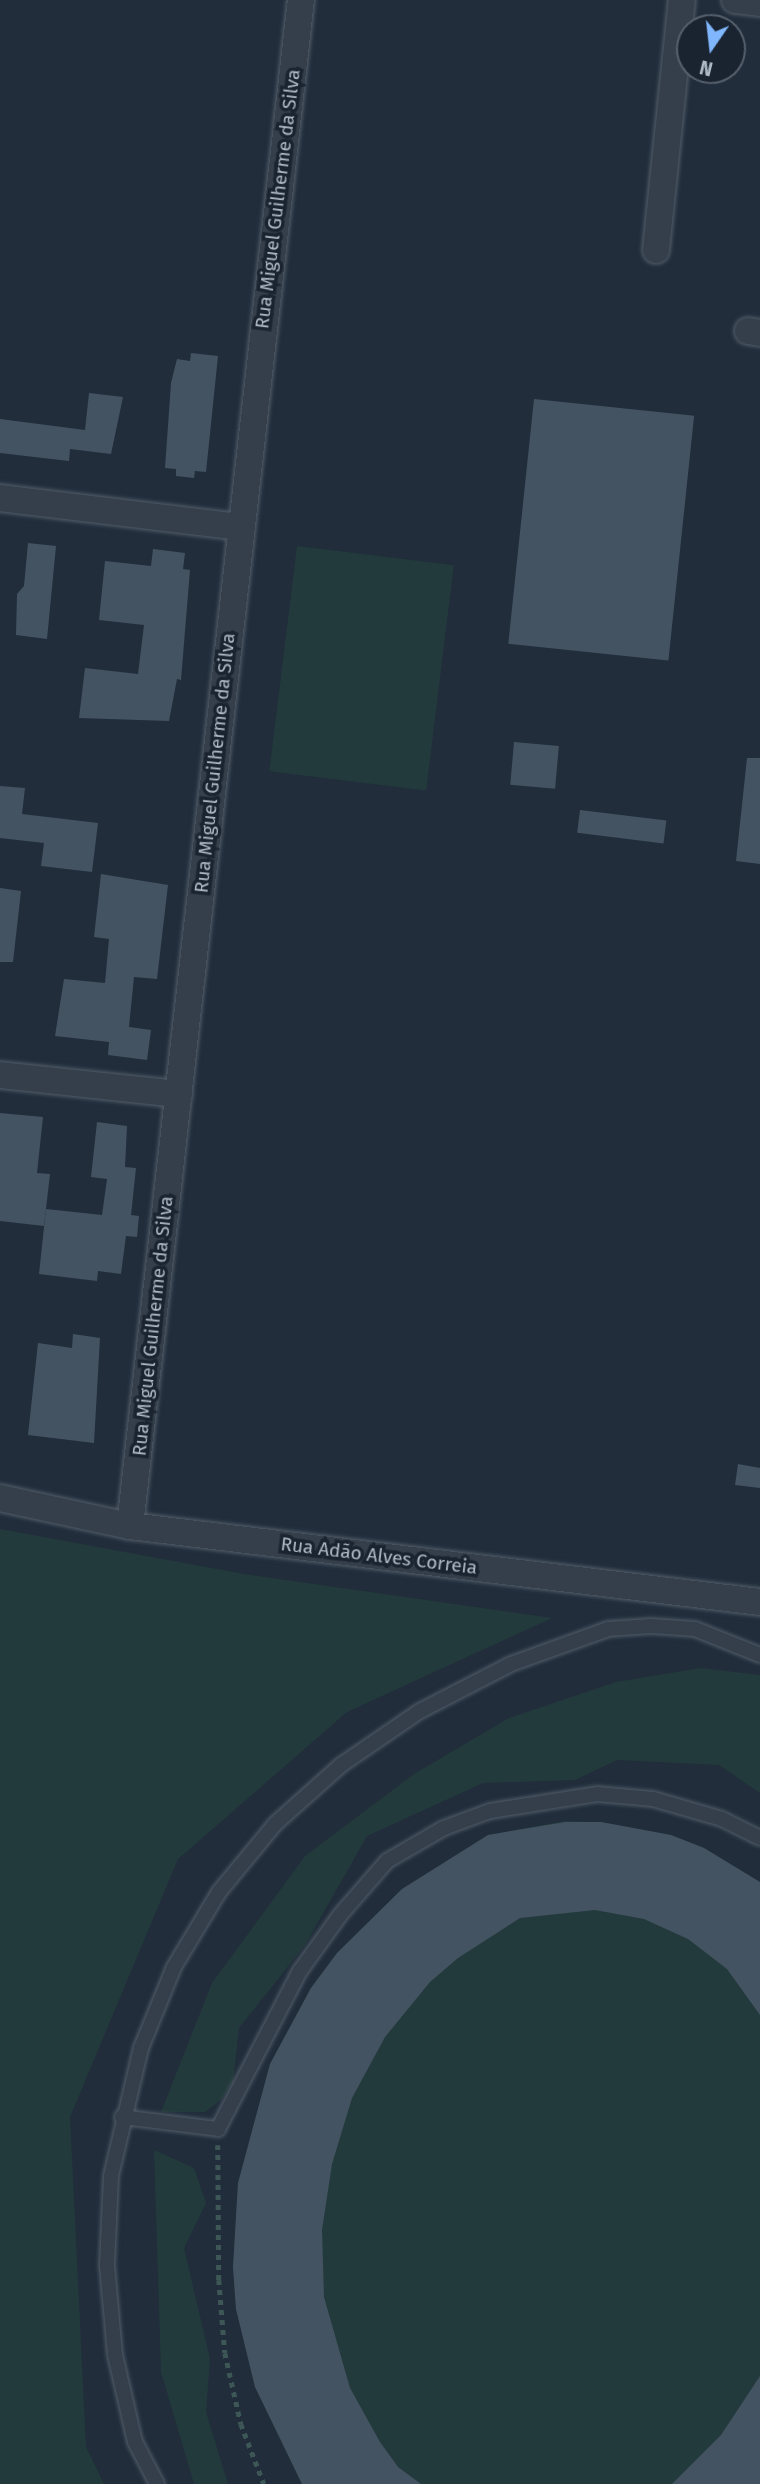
<!DOCTYPE html>
<meta charset="utf-8">
<style>
body{margin:0}
#map{position:relative;width:760px;height:2484px;overflow:hidden;background:#212d3b;font-family:"Fira Sans",sans-serif}
div>[style]{position:absolute}
.green>*{inset:0;background:#233a3c;transform-origin:0 0}
.building>*{inset:0;background:#445362;transform-origin:0 0}
.path>*{height:4.5px;margin-top:-2.25px;transform-origin:0;background:repeating-linear-gradient(90deg,#3d5656 0 5px,transparent 0 10px)}
.roads{filter:drop-shadow(0 0 2px #525d69) drop-shadow(0 0 2px #525d69)}
.lane>*{height:14px;margin:-7px;padding:0 7px;transform-origin:7px;border-radius:7px;background:#343f4b}
.street>*{height:26px;margin:-13px;padding:0 13px;transform-origin:13px;border-radius:13px;background:#343f4b}
span{translate:-50% -50%;white-space:nowrap;text-align:center;line-height:1.15;-webkit-text-stroke:7px #1a2430;paint-order:stroke}
.street-label{font-size:19px;color:#afbac7}
.north{position:absolute;left:676px;top:14px;width:70px;height:70px;box-sizing:border-box;background:#1a2430;border:2px solid #56606c;border-radius:50%;rotate:194deg;font-size:19px;font-weight:700;line-height:28px;text-align:center;color:#afbac7}
.north::after{content:'';display:block;margin:auto;width:24px;height:32px;background:#7fb6fd;clip-path:polygon(50% 0,100% 100%,50% 72%,0 100%)}
</style>
<div id="map">
<div class="green">
<div style="left:297px;top:546px;width:158px;height:227px;rotate:7deg"></div>
<div style="clip-path:polygon(0 1529px,244px 1574px,552px 1618px,347px 1712px,178px 1859px,70px 2117px,86px 2447px,104px 2484px,0 2484px)"></div>
<div style="clip-path:polygon(701px 1668px,760px 1675px,760px 1793px,719px 1765px,617px 1760px,575px 1780px,483px 1783px,367px 1836px,305px 1945px,239px 2028px,233px 2082px,222px 2099px,205px 2112px,161px 2112px,212px 1983px,305px 1856px,414px 1774px,509px 1718px,616px 1682px)"></div>
<div style="clip-path:polygon(565px 1821px,601px 1822px,671px 1835px,704px 1848px,760px 1882px,760px 2484px,302px 2484px,255px 2387px,236px 2309px,233px 2267px,238px 2183px,270px 2064px,311px 1988px,337px 1953px,402px 1889px,488px 1835px)"></div>
<div style="clip-path:polygon(154px 2150px,194px 2168px,206px 2203px,184px 2248px,210px 2359px,206px 2412px,228px 2484px,194px 2484px,161px 2372px)"></div>
</div>
<div class="building">
<div style="clip-path:polygon(191px 353px,218px 356px,206px 472px,195px 471px,194px 478px,176px 476px,176px 469px,165px 468px,171px 383px,177px 359px,190px 361px)"></div>
<div style="clip-path:polygon(89px 393px,123px 397px,111px 454px,70px 449px,69px 461px,0 453px,0 419px,85px 430px)"></div>
<div style="left:534px;top:399px;width:161px;height:246px;rotate:6deg"></div>
<div style="clip-path:polygon(28px 543px,56px 546px,47px 639px,16px 635px,17px 594px,24px 586px)"></div>
<div style="clip-path:polygon(153px 549px,185px 553px,183px 569px,190px 570px,181px 680px,177px 679px,169px 721px,79px 718px,85px 668px,138px 674px,144px 625px,99px 620px,105px 561px,151px 566px)"></div>
<div style="left:514px;top:742px;width:45px;height:43px;rotate:5deg"></div>
<div style="clip-path:polygon(747px 758px,760px 758px,760px 864px,736px 861px)"></div>
<div style="clip-path:polygon(0 786px,25px 788px,22px 814px,98px 823px,92px 872px,41px 866px,44px 843px,0 838px)"></div>
<div style="left:580px;top:810px;width:87px;height:23px;rotate:7deg"></div>
<div style="clip-path:polygon(101px 874px,168px 885px,157px 979px,134px 977px,129px 1027px,151px 1030px,147px 1060px,108px 1055px,109px 1042px,55px 1036px,64px 979px,105px 983px,109px 939px,94px 937px)"></div>
<div style="clip-path:polygon(0 888px,21px 891px,13px 962px,0 962px)"></div>
<div style="clip-path:polygon(0 1113px,43px 1117px,37px 1173px,50px 1174px,44px 1226px,0 1221px)"></div>
<div style="clip-path:polygon(97px 1122px,127px 1126px,125px 1167px,136px 1168px,131px 1215px,139px 1216px,137px 1237px,126px 1236px,121px 1274px,98px 1271px,97px 1281px,39px 1274px,46px 1209px,102px 1215px,107px 1179px,91px 1177px)"></div>
<div style="clip-path:polygon(73px 1334px,100px 1338px,94px 1443px,28px 1435px,38px 1343px,72px 1348px)"></div>
<div style="clip-path:polygon(738px 1464px,760px 1468px,760px 1488px,735px 1485px)"></div>
<div style="clip-path:polygon(565px 1822px,601px 1822px,671px 1835px,704px 1848px,760px 1882px,760px 2015px,727px 1969px,688px 1939px,644px 1919px,595px 1910px,520px 1918px,458px 1958px,430px 1982px,385px 2037px,352px 2098px,332px 2164px,322px 2230px,324px 2297px,350px 2388px,380px 2442px,398px 2467px,421px 2484px,302px 2484px,255px 2387px,236px 2309px,233px 2267px,238px 2183px,270px 2064px,311px 1988px,337px 1953px,402px 1889px,488px 1835px)"></div>
<div style="clip-path:polygon(760px 2376px,760px 2484px,672px 2484px,721px 2435px)"></div>
</div>
<div class="path">
<div style="left:218px;top:2145px;width:135px;rotate:89.6deg"></div>
<div style="left:219px;top:2280px;width:73px;rotate:85.3deg"></div>
<div style="left:225px;top:2353px;width:73px;rotate:77.3deg"></div>
<div style="left:241px;top:2424px;width:64px;rotate:69deg"></div>
</div>
<div class="roads">
<div class="lane">
<div style="left:122px;top:2117px;width:97px;rotate:7.1deg"></div>
<div style="left:218px;top:2129px;width:178px;rotate:-62.6deg"></div>
<div style="left:300px;top:1971px;width:70px;rotate:-54.3deg"></div>
<div style="left:341px;top:1914px;width:70px;rotate:-49deg"></div>
<div style="left:387px;top:1861px;width:66px;rotate:-30.1deg"></div>
<div style="left:444px;top:1828px;width:49px;rotate:-20.3deg"></div>
<div style="left:490px;top:1811px;width:108px;rotate:-9deg"></div>
<div style="left:597px;top:1794px;width:56px;rotate:5.1deg"></div>
<div style="left:653px;top:1799px;width:72px;rotate:16.2deg"></div>
<div style="left:722px;top:1819px;width:42px;rotate:26.6deg"></div>
<div style="left:157px;top:2484px;width:47px;rotate:-117.6deg"></div>
<div style="left:135px;top:2442px;width:89px;rotate:-102.9deg"></div>
<div style="left:115px;top:2355px;width:90px;rotate:-95.1deg"></div>
<div style="left:107px;top:2265px;width:89px;rotate:-87.4deg"></div>
<div style="left:111px;top:2176px;width:131px;rotate:-76.8deg"></div>
<div style="left:141px;top:2048px;width:87px;rotate:-67.8deg"></div>
<div style="left:174px;top:1967px;width:87px;rotate:-59deg"></div>
<div style="left:219px;top:1892px;width:88px;rotate:-50.5deg"></div>
<div style="left:275px;top:1824px;width:89px;rotate:-41.8deg"></div>
<div style="left:341px;top:1765px;width:96px;rotate:-34.4deg"></div>
<div style="left:420px;top:1711px;width:102px;rotate:-27.3deg"></div>
<div style="left:511px;top:1664px;width:103px;rotate:-19.8deg"></div>
<div style="left:608px;top:1629px;width:43px;rotate:-4deg"></div>
<div style="left:651px;top:1626px;width:44px;rotate:3.9deg"></div>
<div style="left:695px;top:1629px;width:70px;rotate:21.8deg"></div>
</div>
<div class="street">
<div style="left:735px;top:0;width:25px;rotate:7deg"></div>
<div style="left:656px;top:250px;width:251px;rotate:-84.1deg"></div>
<div style="left:748px;top:331px;width:12px;rotate:9deg"></div>
<div style="left:0;top:498px;width:242px;rotate:6.9deg"></div>
<div style="left:0;top:1075px;width:180px;rotate:6.1deg"></div>
<div style="left:0;top:1498px;width:133px;rotate:12.2deg"></div>
<div style="left:130px;top:1526px;width:635px;rotate:6.88deg"></div>
<div style="left:130px;top:1526px;width:1536px;rotate:-83.61deg"></div>
</div>
</div>
<div class="street-label">
<span style="left:278px;top:199px;rotate:-83deg">Rua Miguel Guilherme da Silva</span>
<span style="left:215px;top:763px;rotate:-84deg">Rua Miguel Guilherme da Silva</span>
<span style="left:153px;top:1326px;rotate:-84deg">Rua Miguel Guilherme da Silva</span>
<span style="left:379px;top:1556px;rotate:7deg">Rua Adão Alves Correia</span>
</div>
<div class="north">N</div>
</div>
